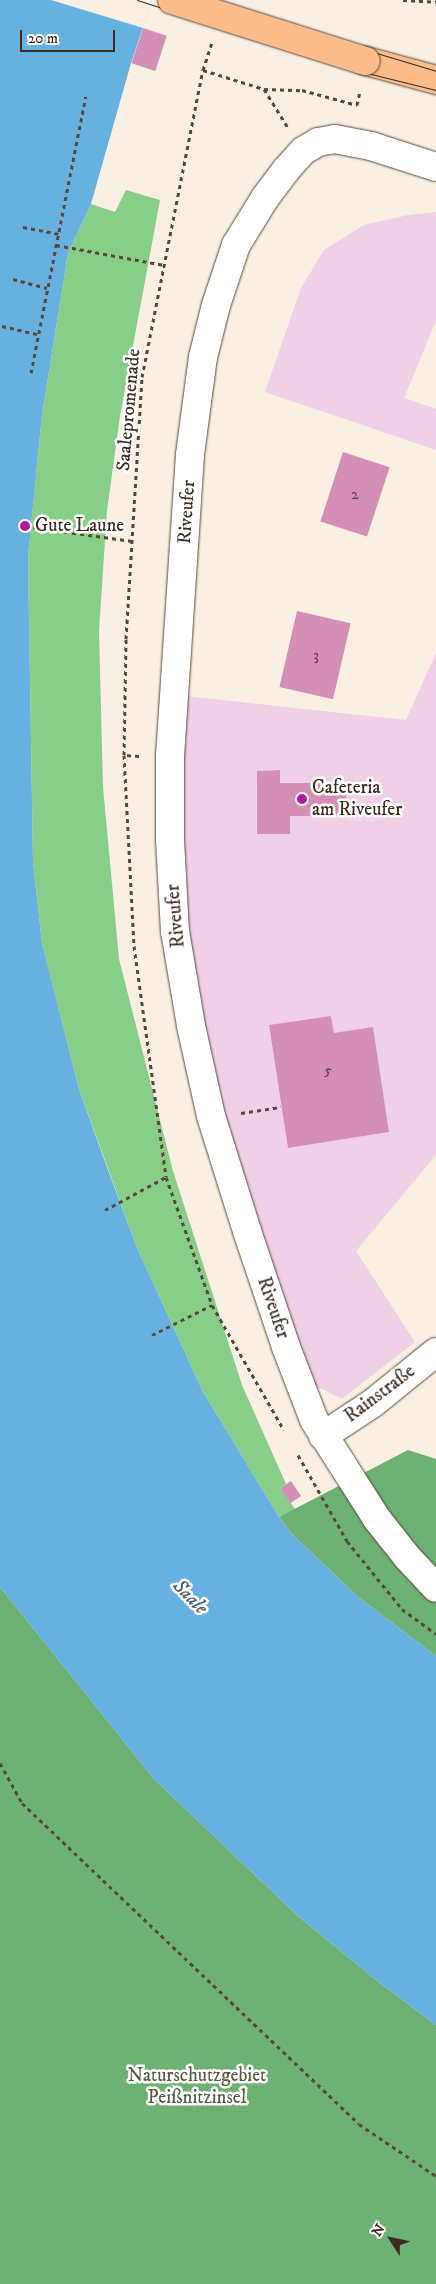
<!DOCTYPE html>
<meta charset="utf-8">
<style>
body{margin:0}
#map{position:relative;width:436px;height:2284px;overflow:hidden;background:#f9f0e3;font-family:"IM FELL DW Pica",serif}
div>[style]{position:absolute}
.built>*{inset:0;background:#efd0e6}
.green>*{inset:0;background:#87ce88}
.forest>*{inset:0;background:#6db174}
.water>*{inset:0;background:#66b1df}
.pier>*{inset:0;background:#f9f0e3}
.building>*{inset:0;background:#d38fb5;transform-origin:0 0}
.path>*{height:3px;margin-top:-1.5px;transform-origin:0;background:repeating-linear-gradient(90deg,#58483c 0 4px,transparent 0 8px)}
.roads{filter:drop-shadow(0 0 1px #58483c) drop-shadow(0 0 1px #58483c)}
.minor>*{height:28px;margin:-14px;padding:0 14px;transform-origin:14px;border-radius:14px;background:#fff}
.major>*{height:28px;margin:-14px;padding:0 14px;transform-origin:14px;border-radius:14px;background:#f9bc8a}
.tram>*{height:1px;margin:-0.5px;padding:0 0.5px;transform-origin:0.5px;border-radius:0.5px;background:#3b2a1e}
.bridges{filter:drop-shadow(0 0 1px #58483c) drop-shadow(0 0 1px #58483c)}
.major-bridge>*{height:28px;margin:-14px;padding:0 14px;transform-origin:14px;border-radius:14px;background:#f9bc8a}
.dots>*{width:14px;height:14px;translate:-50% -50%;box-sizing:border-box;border:2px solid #fff;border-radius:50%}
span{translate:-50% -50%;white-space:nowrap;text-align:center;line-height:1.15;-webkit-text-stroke:5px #fff;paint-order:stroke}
.number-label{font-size:16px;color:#614344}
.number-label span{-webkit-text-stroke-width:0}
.street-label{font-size:19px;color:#3b2a1e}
.poi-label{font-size:19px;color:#3b2a1e}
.left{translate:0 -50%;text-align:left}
.park-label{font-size:19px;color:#525b3e}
.water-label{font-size:20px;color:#4c606b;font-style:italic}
.north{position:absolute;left:366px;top:2214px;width:50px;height:50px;-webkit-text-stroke:4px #fff;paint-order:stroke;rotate:305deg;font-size:14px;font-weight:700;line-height:20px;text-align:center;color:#3b2a1e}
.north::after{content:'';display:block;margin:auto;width:18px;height:22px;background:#3b2a1e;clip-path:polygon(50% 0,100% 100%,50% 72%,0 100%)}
.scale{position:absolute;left:20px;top:30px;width:95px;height:22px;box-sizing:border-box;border:2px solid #3b2a1e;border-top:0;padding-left:6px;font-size:15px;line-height:18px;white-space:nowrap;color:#3b2a1e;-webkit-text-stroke:4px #fff;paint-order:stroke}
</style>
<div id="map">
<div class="built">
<div style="clip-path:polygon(436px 212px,436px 321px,404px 398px,436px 409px,436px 450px,265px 392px,301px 288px,324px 250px,364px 225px,408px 215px)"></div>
<div style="clip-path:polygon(evenodd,436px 653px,436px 1155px,356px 1251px,415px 1342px,342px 1399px,310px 1383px,216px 1119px,176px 884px,186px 696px,406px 720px,436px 653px,280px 770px,280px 783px,346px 783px,346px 815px,290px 816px,290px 834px,257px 834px,257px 771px,280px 770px,436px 653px,331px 1016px,334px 1033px,373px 1028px,389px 1132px,288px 1148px,269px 1026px,331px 1016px)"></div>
</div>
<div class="green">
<div style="clip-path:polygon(126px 190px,160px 200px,120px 416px,107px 511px,99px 630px,103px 787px,119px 959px,173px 1171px,242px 1385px,286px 1484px,280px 1488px,295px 1509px,279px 1517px,203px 1392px,137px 1248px,79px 1089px,42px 943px,33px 862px,28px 557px,42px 415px,68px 253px,91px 204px,115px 212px)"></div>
</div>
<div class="forest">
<div style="clip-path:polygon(408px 1450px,436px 1459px,436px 1656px,358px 1597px,292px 1534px,279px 1517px)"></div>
<div style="clip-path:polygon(0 1587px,154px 1779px,298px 1916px,376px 1980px,436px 2025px,436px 2284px,0 2284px)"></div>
</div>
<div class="water">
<div style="clip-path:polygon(0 0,152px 0,131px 63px,91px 204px,68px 253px,42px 415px,28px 557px,33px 862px,42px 943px,79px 1089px,104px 1159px,137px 1248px,203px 1392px,279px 1517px,292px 1534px,358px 1597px,436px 1656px,436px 2025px,376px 1980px,298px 1916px,154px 1779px,0 1587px)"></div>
</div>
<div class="pier">
<div style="clip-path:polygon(51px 0,152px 0,143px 28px)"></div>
</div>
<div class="building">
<div style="left:143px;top:28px;width:25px;height:37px;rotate:18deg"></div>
<div style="left:343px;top:452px;width:49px;height:73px;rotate:18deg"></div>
<div style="left:297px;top:611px;width:55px;height:78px;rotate:13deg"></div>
<div style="clip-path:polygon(280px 770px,280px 783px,346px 783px,346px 816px,290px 816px,290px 834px,257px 834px,257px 771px)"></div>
<div style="clip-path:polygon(331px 1016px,334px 1033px,373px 1027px,389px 1132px,288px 1148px,269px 1025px)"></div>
<div style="left:291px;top:1481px;width:18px;height:13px;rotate:56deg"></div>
</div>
<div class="path">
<div style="left:403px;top:0;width:33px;rotate:3deg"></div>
<div style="left:203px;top:70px;width:64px;rotate:17.3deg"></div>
<div style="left:264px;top:89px;width:38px;rotate:2deg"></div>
<div style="left:302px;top:90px;width:57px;rotate:15.3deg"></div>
<div style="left:357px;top:105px;width:14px;rotate:-78deg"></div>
<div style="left:264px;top:89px;width:44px;rotate:58.1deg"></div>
<div style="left:23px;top:227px;width:37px;rotate:11deg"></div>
<div style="left:56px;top:245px;width:110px;rotate:10.5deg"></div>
<div style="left:13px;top:279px;width:35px;rotate:15deg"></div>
<div style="left:2px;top:326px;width:36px;rotate:13deg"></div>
<div style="left:31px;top:373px;width:282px;rotate:-78.8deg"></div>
<div style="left:25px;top:526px;width:108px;rotate:8deg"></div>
<div style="left:124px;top:755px;width:191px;rotate:87deg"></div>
<div style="left:134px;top:946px;width:233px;rotate:82.1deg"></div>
<div style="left:166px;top:1177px;width:136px;rotate:70.2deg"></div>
<div style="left:212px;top:1305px;width:144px;rotate:60.1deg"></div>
<div style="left:139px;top:756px;width:15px;rotate:-176deg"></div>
<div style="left:124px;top:755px;width:116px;rotate:-89deg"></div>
<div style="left:126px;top:639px;width:262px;rotate:-86.5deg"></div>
<div style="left:142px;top:377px;width:313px;rotate:-78.8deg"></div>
<div style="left:203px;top:70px;width:28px;rotate:-72deg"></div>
<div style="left:241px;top:1113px;width:40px;rotate:-8.5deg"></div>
<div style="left:105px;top:1210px;width:69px;rotate:-28.4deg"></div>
<div style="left:152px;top:1335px;width:67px;rotate:-26.6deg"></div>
<div style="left:298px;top:1455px;width:99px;rotate:60.3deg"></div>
<div style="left:347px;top:1541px;width:87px;rotate:51deg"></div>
<div style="left:402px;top:1609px;width:42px;rotate:36.3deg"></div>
<div style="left:0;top:1763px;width:46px;rotate:61.2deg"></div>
<div style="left:22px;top:1803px;width:465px;rotate:43.6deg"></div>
<div style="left:359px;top:2124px;width:93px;rotate:34deg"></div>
</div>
<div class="roads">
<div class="minor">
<div style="left:436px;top:167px;width:68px;rotate:-162.1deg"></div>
<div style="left:371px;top:146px;width:37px;rotate:-169deg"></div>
<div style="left:335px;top:139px;width:17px;rotate:170deg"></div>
<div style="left:318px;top:142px;width:17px;rotate:149deg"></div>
<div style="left:303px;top:151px;width:25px;rotate:132deg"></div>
<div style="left:286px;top:170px;width:35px;rotate:127deg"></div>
<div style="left:265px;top:198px;width:55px;rotate:121.7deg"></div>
<div style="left:236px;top:245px;width:63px;rotate:108.4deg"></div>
<div style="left:216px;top:305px;width:54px;rotate:104deg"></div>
<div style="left:203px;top:357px;width:99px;rotate:97.6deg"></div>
<div style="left:190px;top:455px;width:302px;rotate:93.8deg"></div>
<div style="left:170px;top:756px;width:84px;rotate:90deg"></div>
<div style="left:170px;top:840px;width:91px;rotate:86.9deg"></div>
<div style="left:175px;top:931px;width:96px;rotate:80.4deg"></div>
<div style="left:191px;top:1026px;width:92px;rotate:77.5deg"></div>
<div style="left:211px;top:1116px;width:121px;rotate:72.6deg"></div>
<div style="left:247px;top:1231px;width:122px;rotate:71.4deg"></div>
<div style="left:286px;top:1347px;width:78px;rotate:69deg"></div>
<div style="left:314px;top:1420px;width:117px;rotate:57.5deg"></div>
<div style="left:377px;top:1519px;width:48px;rotate:51.7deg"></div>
<div style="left:407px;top:1557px;width:42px;rotate:46.9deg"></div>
<div style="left:323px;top:1436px;width:60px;rotate:-33.4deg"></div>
<div style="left:373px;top:1403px;width:81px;rotate:-39deg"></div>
</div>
<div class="major">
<div style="left:366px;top:61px;width:73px;rotate:15.2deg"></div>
</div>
</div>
<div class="tram">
<div style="left:137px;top:0;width:233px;rotate:17.7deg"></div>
<div style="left:359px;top:71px;width:79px;rotate:13.9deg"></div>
<div style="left:200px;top:0;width:246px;rotate:16.7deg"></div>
</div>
<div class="bridges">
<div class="major-bridge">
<div style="left:172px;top:0;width:203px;rotate:17.5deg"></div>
</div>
</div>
<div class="dots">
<div style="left:25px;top:526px;background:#b5179e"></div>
<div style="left:302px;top:799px;background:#b5179e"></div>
</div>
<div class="number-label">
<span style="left:355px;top:494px">2</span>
<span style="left:316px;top:655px">3</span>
<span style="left:328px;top:1070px">5</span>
</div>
<div class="street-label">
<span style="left:129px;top:410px;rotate:-85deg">Saalepromenade</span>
<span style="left:187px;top:512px;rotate:-86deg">Riveufer</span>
<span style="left:176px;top:916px;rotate:-95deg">Riveufer</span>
<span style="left:273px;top:1308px;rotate:71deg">Riveufer</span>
<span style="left:380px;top:1394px;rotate:-37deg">Rainstraße</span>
</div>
<div class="poi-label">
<span class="left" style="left:35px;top:526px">Gute Laune</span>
<span class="left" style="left:312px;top:799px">Cafeteria<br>am Riveufer</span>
</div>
<div class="park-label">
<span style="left:197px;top:2087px">Naturschutzgebiet<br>Peißnitzinsel</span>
</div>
<div class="water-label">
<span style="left:190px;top:1597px;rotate:45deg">Saale</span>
</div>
<div class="north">N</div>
<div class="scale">20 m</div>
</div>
